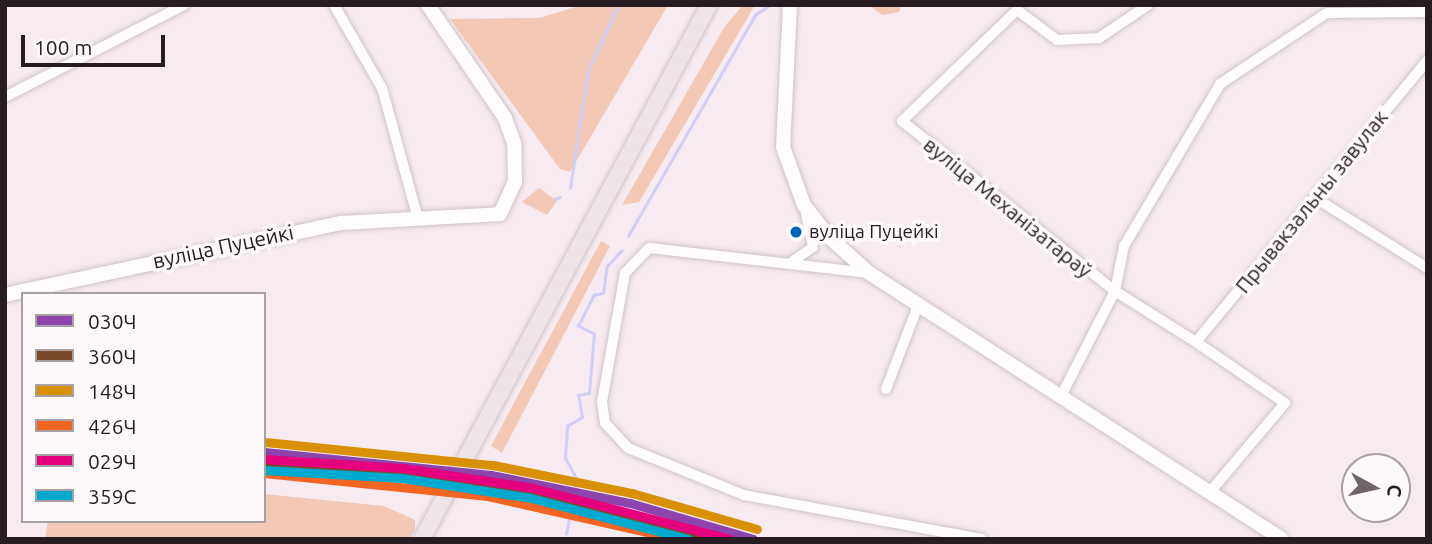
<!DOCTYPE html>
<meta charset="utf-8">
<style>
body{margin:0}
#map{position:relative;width:1432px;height:544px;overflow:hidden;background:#f7eaf0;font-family:Ubuntu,sans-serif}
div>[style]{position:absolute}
.green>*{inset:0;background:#f3c8b5}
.stream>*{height:2.5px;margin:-1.25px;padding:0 1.25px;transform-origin:1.25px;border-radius:1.25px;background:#d1cff7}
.roads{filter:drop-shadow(0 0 2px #cfc4c9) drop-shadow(0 0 2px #cfc4c9)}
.street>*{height:10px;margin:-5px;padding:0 5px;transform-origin:5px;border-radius:5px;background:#fefcfd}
.secondary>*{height:14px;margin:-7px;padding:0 7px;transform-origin:7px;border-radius:7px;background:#fefcfd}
.primary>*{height:16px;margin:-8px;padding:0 8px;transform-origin:8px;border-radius:8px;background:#eee3e5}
.rail-1>*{height:9px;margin:-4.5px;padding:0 4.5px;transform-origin:4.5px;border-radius:4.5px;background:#8e44ad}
.rail-2>*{height:9px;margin:-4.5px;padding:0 4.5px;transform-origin:4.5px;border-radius:4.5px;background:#7a4b2a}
.rail-3>*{height:9px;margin:-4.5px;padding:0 4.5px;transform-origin:4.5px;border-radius:4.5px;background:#d89105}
.rail-4>*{height:9px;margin:-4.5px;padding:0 4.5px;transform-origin:4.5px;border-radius:4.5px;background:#f26522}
.rail-5>*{height:9px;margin:-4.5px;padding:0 4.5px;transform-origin:4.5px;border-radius:4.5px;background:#e5007d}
.rail-6>*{height:9px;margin:-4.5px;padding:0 4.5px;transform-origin:4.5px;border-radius:4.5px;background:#00a9ce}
.dots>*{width:19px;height:19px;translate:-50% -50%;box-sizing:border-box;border:4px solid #fdf8fa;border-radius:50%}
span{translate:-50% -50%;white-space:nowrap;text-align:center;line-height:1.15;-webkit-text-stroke:7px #fdf8fa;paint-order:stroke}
.bus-label{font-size:19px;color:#261c21}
.left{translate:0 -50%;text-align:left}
.street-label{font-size:21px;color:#261c21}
.frame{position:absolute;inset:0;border:7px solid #261c21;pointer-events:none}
.legend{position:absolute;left:21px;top:292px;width:245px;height:231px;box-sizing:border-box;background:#fdf8fa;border:2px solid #a7a0a3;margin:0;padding:9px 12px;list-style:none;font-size:21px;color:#261c21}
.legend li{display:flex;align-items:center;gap:14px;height:35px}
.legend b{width:35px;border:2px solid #a7a0a3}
.north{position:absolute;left:1341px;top:453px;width:70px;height:70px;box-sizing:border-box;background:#fdf8fa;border:2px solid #a7a0a3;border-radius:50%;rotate:98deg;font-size:19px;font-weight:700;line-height:28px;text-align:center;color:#261c21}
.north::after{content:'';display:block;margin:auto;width:24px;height:32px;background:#6f6469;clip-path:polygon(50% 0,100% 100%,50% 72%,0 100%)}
.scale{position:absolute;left:21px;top:35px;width:144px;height:32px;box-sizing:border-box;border:4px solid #261c21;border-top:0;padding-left:9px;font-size:21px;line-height:24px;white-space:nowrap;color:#261c21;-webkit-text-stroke:5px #fdf8fa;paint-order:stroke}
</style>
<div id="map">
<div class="green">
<div style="clip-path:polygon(582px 5px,668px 5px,570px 172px,560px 169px,450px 19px,539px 18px)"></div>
<div style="clip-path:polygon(743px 5px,755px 5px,639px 202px,622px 205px,725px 26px)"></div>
<div style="clip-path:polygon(869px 5px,901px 5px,899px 12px,882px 15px)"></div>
<div style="clip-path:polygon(539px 188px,557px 201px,547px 215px,522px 202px)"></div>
<div style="clip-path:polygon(601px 241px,610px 246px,502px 453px,491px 446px)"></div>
<div style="clip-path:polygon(264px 494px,384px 506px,415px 520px,415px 530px,409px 539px,45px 539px,48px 521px,264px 521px)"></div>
</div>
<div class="stream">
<div style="left:570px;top:188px;width:118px;rotate:-81.3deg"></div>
<div style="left:588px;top:71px;width:72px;rotate:-65.6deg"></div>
<div style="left:555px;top:199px;width:5px;rotate:-22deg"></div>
<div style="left:628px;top:236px;width:255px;rotate:-60.1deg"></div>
<div style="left:755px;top:15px;width:18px;rotate:-34deg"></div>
<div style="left:566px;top:534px;width:55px;rotate:-78.5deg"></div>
<div style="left:577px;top:480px;width:25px;rotate:-119deg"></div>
<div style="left:565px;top:458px;width:32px;rotate:-86deg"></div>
<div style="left:567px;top:426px;width:17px;rotate:-31deg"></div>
<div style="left:582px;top:417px;width:22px;rotate:-100deg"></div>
<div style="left:578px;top:395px;width:11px;rotate:-10deg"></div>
<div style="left:589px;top:393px;width:59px;rotate:-85.2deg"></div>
<div style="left:594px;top:334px;width:18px;rotate:-153deg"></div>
<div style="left:578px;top:326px;width:35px;rotate:-63deg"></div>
<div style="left:594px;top:295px;width:9px;rotate:-13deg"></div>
<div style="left:603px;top:293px;width:27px;rotate:-82deg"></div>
<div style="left:607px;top:266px;width:21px;rotate:-47deg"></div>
</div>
<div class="roads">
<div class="street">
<div style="left:334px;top:5px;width:96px;rotate:60deg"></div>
<div style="left:382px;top:88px;width:132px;rotate:74.6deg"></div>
<div style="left:1148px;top:5px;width:59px;rotate:146deg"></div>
<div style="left:1099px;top:38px;width:42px;rotate:177.3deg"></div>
<div style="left:1057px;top:40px;width:50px;rotate:-143.1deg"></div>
<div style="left:1017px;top:10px;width:160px;rotate:136deg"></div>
<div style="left:902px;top:121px;width:273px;rotate:38.6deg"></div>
<div style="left:1115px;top:291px;width:46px;rotate:-78.7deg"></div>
<div style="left:1124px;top:246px;width:188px;rotate:-59.3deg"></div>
<div style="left:1220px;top:84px;width:128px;rotate:-33.6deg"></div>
<div style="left:1327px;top:13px;width:100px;rotate:-0.6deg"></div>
<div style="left:5px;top:97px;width:201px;rotate:-27.2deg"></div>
<div style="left:1317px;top:199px;width:130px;rotate:32.1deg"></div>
<div style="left:793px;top:261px;width:24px;rotate:-35deg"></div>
<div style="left:813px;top:247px;width:38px;rotate:-102deg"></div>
<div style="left:869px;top:273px;width:221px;rotate:-173.5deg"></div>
<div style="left:649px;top:248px;width:35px;rotate:134deg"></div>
<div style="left:625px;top:273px;width:131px;rotate:100.1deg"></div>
<div style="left:602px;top:402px;width:21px;rotate:82deg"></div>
<div style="left:605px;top:423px;width:34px;rotate:47deg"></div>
<div style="left:628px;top:448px;width:125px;rotate:22.1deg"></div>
<div style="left:744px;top:495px;width:242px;rotate:10.5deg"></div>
<div style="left:1196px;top:342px;width:364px;rotate:-50.6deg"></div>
<div style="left:886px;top:389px;width:92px;rotate:-69deg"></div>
<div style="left:1060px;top:398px;width:120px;rotate:-62.8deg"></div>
<div style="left:1115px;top:291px;width:96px;rotate:32.2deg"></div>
<div style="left:1196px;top:342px;width:108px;rotate:34.4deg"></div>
<div style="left:1285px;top:403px;width:116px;rotate:130.1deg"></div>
</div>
<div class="secondary">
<div style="left:790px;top:5px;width:142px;rotate:92.8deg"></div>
<div style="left:783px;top:147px;width:62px;rotate:70.1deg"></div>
<div style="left:804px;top:205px;width:42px;rotate:51.8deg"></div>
<div style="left:830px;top:238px;width:52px;rotate:41.9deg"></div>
<div style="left:869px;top:273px;width:490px;rotate:32.8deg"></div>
<div style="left:5px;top:295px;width:344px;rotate:-12.1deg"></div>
<div style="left:341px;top:223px;width:159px;rotate:-3.2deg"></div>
<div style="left:500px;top:214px;width:35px;rotate:-65deg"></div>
<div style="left:515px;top:182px;width:39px;rotate:-91deg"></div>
<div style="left:514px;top:143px;width:27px;rotate:-110deg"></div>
<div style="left:505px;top:118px;width:137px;rotate:-124.3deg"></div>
</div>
<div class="primary">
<div style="left:422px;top:539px;width:606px;rotate:-61.74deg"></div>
</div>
</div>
<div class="rail-1">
<div style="left:264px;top:452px;width:228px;rotate:5.8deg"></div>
<div style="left:491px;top:475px;width:142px;rotate:11.4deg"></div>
<div style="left:630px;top:503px;width:128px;rotate:16.3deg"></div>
</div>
<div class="rail-2">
<div style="left:264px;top:463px;width:226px;rotate:5.6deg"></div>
<div style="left:489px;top:485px;width:232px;rotate:13.4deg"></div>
</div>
<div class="rail-3">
<div style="left:265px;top:442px;width:229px;rotate:5.8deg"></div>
<div style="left:493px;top:465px;width:142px;rotate:11.4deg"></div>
<div style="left:632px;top:493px;width:130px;rotate:16.1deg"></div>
</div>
<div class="rail-4">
<div style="left:264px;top:473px;width:225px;rotate:5.9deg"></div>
<div style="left:488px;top:496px;width:195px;rotate:12.8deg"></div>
</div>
<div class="rail-5">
<div style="left:264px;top:459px;width:139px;rotate:3.7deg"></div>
<div style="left:403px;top:468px;width:132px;rotate:8.7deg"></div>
<div style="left:533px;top:488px;width:203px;rotate:14.5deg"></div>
</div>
<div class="rail-6">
<div style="left:264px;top:470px;width:138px;rotate:3.3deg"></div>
<div style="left:402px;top:478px;width:131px;rotate:8.8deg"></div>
<div style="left:531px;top:498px;width:162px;rotate:14.6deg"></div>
</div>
<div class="dots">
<div style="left:796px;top:232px;background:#0065bd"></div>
</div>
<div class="bus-label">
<span class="left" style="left:809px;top:232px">вуліца Пуцейкі</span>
</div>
<div class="street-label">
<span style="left:1311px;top:201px;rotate:-51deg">Прывакзальны завулак</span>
<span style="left:1008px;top:207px;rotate:39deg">вуліца Механізатараў</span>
<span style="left:223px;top:246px;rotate:-12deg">вуліца Пуцейкі</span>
</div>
<div class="frame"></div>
<ul class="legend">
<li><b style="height:9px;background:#8e44ad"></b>030Ч</li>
<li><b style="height:9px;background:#7a4b2a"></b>360Ч</li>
<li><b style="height:9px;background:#d89105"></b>148Ч</li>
<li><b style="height:9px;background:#f26522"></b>426Ч</li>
<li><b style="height:9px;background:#e5007d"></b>029Ч</li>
<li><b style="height:9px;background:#00a9ce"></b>359С</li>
</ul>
<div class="north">С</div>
<div class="scale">100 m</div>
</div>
